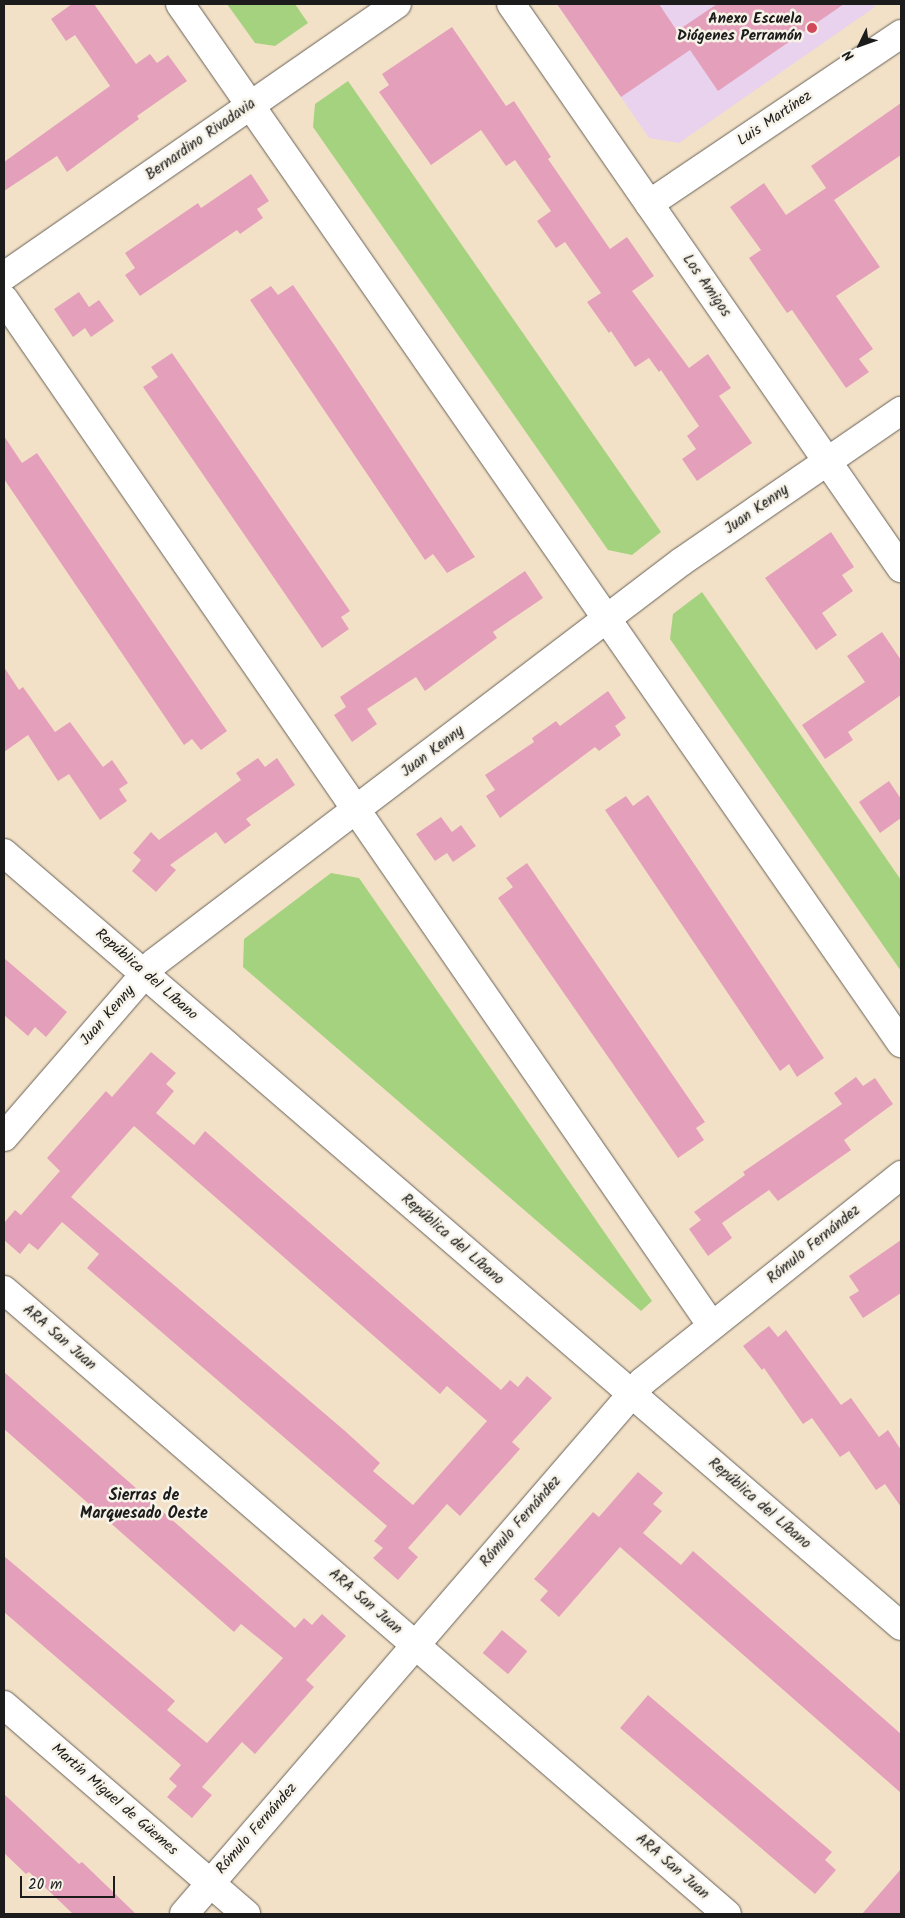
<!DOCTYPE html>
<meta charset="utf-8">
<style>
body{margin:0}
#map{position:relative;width:905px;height:1918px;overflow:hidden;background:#f3e1c7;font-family:Kalam,sans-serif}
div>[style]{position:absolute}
.built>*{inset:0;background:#e9d2ed}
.green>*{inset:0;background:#a5d27f}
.building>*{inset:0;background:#e4a0bb;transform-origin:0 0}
.roads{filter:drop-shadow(0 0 1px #676158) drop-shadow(0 0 1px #676158)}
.minor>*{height:28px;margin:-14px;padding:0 14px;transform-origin:14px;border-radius:14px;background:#fff}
.dots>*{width:14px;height:14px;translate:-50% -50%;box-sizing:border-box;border:2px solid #f7f3e8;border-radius:50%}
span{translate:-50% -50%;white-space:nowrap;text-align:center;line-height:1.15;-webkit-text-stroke:5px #f7f3e8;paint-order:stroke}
.poi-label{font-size:15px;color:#1c1c1c;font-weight:700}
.right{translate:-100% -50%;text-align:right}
.street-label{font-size:15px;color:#1c1c1c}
.neighbourhood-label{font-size:16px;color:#1c1c1c;font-weight:700}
.frame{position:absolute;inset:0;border:5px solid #1c1c1c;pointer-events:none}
.north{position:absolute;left:835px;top:20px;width:50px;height:50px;-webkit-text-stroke:4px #f7f3e8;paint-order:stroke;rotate:228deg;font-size:14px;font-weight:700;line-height:20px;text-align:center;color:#1c1c1c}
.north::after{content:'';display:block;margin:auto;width:18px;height:22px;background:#1c1c1c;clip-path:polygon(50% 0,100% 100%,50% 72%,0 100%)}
.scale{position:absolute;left:20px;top:1876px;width:95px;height:22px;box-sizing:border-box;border:2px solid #1c1c1c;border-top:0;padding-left:6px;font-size:15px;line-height:18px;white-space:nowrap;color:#1c1c1c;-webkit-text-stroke:4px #f7f3e8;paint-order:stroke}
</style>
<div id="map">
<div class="built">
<div style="clip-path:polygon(557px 4px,873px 4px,875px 7px,679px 143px,649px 138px)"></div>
</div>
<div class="green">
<div style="clip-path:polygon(227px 4px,295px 4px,308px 23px,275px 46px,255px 43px)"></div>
<div style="clip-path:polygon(348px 81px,661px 532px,632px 555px,608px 550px,313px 127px,315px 104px)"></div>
<div style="clip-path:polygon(702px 592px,901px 880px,901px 971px,670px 639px,673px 614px)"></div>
<div style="clip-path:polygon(331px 873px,359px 878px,652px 1301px,641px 1311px,243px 967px,244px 939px)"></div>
</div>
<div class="building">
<div style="clip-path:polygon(72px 4px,94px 4px,136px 64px,150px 54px,157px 63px,168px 55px,187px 81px,137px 116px,139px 119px,67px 172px,57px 156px,4px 191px,4px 162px,110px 86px,75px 35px,66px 41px,51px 19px)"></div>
<div style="clip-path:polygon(557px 4px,659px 4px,677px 31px,717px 4px,844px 4px,718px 91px,690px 50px,621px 97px)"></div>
<div style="clip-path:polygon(452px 27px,506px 106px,514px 101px,551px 157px,548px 159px,610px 249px,627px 237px,654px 276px,632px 291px,689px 368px,708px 354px,731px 388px,719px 396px,752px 443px,697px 481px,682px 459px,696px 449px,687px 436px,699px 426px,661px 370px,659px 372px,649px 358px,635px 367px,611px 331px,609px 333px,587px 302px,601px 293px,565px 242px,556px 248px,537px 221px,551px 211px,515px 160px,506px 166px,481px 130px,431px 165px,379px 92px,389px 85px,382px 74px)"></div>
<div style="clip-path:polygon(901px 103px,901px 155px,834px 200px,880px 267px,836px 296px,873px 349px,859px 359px,869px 372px,846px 388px,792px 310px,787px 313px,749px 258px,761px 250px,730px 207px,764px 183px,786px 215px,826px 188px,811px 166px)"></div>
<div style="clip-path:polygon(251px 174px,269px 201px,257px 209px,263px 218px,240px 234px,237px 230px,140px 296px,125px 275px,135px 268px,125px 253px,198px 203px,201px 208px)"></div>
<div style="clip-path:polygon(293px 285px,337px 349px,475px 557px,447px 573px,433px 554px,425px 560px,250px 300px,271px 286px,278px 295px)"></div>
<div style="clip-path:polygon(79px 292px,89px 307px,99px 300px,114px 321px,91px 337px,85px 328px,73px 337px,54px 309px)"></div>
<div style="clip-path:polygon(172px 353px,350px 611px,341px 617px,349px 629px,322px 648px,143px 387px,158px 377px,151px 367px)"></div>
<div style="clip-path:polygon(4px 436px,22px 463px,37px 453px,227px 731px,201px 750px,192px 739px,184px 745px,4px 479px)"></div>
<div style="clip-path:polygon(831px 532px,854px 567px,842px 575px,853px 591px,822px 613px,837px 635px,816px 650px,765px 578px)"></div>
<div style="clip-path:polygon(525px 571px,543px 598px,493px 632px,497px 638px,425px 691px,416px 677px,367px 709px,377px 724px,352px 742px,334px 715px,346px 707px,340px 697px)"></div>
<div style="clip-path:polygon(882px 632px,901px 660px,901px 695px,848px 732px,853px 740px,825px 759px,802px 725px,865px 682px,847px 656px)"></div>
<div style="clip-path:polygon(4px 667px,19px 690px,23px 687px,55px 732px,70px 722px,103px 767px,112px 760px,128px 783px,119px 789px,127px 801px,100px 820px,69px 774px,58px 781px,28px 735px,4px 752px)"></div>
<div style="clip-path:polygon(608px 691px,626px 718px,615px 726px,621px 735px,599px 751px,595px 747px,500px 818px,486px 796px,495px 790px,485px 775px,534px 742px,532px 738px,556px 721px,560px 726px)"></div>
<div style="clip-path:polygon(258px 758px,265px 767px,277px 758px,295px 785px,246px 819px,251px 825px,225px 844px,216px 832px,170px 865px,176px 870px,156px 892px,132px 871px,141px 860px,133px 853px,151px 832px,159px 840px,241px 780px,236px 773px)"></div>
<div style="clip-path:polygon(889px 781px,901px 799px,901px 818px,880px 833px,859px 802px)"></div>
<div style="clip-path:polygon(648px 795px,824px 1058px,797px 1077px,789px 1064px,780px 1071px,605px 810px,626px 796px,633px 806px)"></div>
<div style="clip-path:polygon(441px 817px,452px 832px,461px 825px,476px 846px,453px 862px,447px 853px,435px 861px,416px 834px)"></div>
<div style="clip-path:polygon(527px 863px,705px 1122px,696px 1128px,704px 1140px,678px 1158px,498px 898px,513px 887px,506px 878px)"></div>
<div style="clip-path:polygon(4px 958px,67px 1012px,46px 1037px,35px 1027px,28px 1036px,4px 1015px)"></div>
<div style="clip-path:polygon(evenodd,151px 1052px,176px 1073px,166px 1084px,174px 1091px,156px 1113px,194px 1145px,205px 1131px,501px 1390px,510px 1380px,518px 1387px,527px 1376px,552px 1398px,512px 1442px,520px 1449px,460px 1516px,447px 1504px,408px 1548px,418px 1557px,398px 1580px,373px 1558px,383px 1548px,374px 1541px,387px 1526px,87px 1268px,99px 1254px,62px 1222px,38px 1250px,29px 1243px,20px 1254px,4px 1240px,4px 1223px,15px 1210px,21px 1215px,60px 1171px,47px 1158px,106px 1091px,112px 1097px,151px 1052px,134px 1126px,440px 1394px,447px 1386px,487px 1421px,413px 1505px,373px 1471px,380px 1463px,345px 1431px,71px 1197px,134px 1126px)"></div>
<div style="clip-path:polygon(856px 1077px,863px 1086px,875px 1078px,893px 1104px,844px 1140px,851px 1150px,778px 1201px,769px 1190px,722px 1223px,732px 1238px,708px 1256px,689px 1229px,701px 1220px,694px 1212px,745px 1175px,743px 1172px,842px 1104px,834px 1093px)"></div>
<div style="clip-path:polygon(901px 1240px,901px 1293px,863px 1318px,849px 1297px,859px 1291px,849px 1276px)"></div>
<div style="clip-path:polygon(769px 1326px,778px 1337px,786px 1330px,841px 1405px,851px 1398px,879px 1437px,888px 1430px,901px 1450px,901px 1507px,885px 1484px,876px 1490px,849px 1451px,840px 1457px,812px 1418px,803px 1424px,764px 1368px,762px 1370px,743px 1346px)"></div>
<div style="clip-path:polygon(4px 1372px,295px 1628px,304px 1618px,312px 1625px,322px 1614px,346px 1636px,306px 1680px,314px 1687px,255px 1754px,242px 1742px,202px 1787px,212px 1795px,192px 1818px,167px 1797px,177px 1786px,169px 1779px,181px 1765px,4px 1612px,4px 1556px,175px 1701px,167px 1710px,207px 1743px,283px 1658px,241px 1624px,234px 1632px,4px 1429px)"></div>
<div style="clip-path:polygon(638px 1472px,663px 1493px,653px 1504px,662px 1511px,643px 1533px,681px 1565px,693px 1551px,901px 1734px,901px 1793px,620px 1547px,559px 1617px,540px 1600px,548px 1591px,534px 1579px,593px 1512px,599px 1517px)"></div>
<div style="left:502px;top:1630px;width:33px;height:30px;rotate:40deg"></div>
<div style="clip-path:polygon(648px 1695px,832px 1852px,825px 1860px,836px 1870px,815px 1894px,620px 1728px)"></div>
<div style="clip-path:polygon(4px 1794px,79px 1864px,82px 1862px,136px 1914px,73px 1914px,29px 1872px,26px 1874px,4px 1853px)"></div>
<div style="clip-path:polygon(901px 1869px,901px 1914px,862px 1914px)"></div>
</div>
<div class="roads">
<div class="minor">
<div style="left:180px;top:4px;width:1265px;rotate:55.24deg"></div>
<div style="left:511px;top:4px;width:686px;rotate:55.34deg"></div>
<div style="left:649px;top:204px;width:304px;rotate:-34deg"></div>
<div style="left:4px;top:276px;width:478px;rotate:-34.7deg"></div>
<div style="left:4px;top:299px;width:1247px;rotate:55.42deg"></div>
<div style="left:4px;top:853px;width:1184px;rotate:40.75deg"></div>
<div style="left:4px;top:1137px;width:230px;rotate:-49.2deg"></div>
<div style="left:154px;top:963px;width:662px;rotate:-37.27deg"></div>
<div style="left:681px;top:562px;width:267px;rotate:-34.5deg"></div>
<div style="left:4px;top:1290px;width:955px;rotate:40.8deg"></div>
<div style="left:4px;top:1705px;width:320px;rotate:40.8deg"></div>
<div style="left:184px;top:1914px;width:702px;rotate:-49.27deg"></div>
<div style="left:642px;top:1382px;width:332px;rotate:-38.6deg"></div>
</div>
</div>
<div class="dots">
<div style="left:812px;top:28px;background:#d1495b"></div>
</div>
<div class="poi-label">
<span class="right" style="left:802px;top:28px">Anexo Escuela<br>Diógenes Perramón</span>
</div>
<div class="street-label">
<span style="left:775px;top:119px;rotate:-34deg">Luis Martínez</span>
<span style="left:201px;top:140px;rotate:-35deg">Bernardino Rivadavia</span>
<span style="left:706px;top:286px;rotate:55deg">Los Amigos</span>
<span style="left:757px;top:510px;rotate:-35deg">Juan Kenny</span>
<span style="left:433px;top:752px;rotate:-37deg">Juan Kenny</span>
<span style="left:146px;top:975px;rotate:41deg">República del Líbano</span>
<span style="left:108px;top:1016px;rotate:-49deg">Juan Kenny</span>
<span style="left:452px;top:1240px;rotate:41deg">República del Líbano</span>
<span style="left:814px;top:1245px;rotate:-39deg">Rómulo Fernández</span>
<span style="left:59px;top:1338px;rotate:41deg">ARA San Juan</span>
<span style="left:759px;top:1504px;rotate:41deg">República del Líbano</span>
<span style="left:521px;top:1522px;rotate:-49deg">Rómulo Fernández</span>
<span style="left:365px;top:1602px;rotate:41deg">ARA San Juan</span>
<span style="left:114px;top:1800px;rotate:41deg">Martín Miguel de Güemes</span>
<span style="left:257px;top:1829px;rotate:-49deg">Rómulo Fernández</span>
<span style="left:672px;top:1867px;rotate:41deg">ARA San Juan</span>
</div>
<div class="neighbourhood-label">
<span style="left:144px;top:1505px">Sierras de<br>Marquesado Oeste</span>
</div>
<div class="frame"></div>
<div class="north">N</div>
<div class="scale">20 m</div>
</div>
